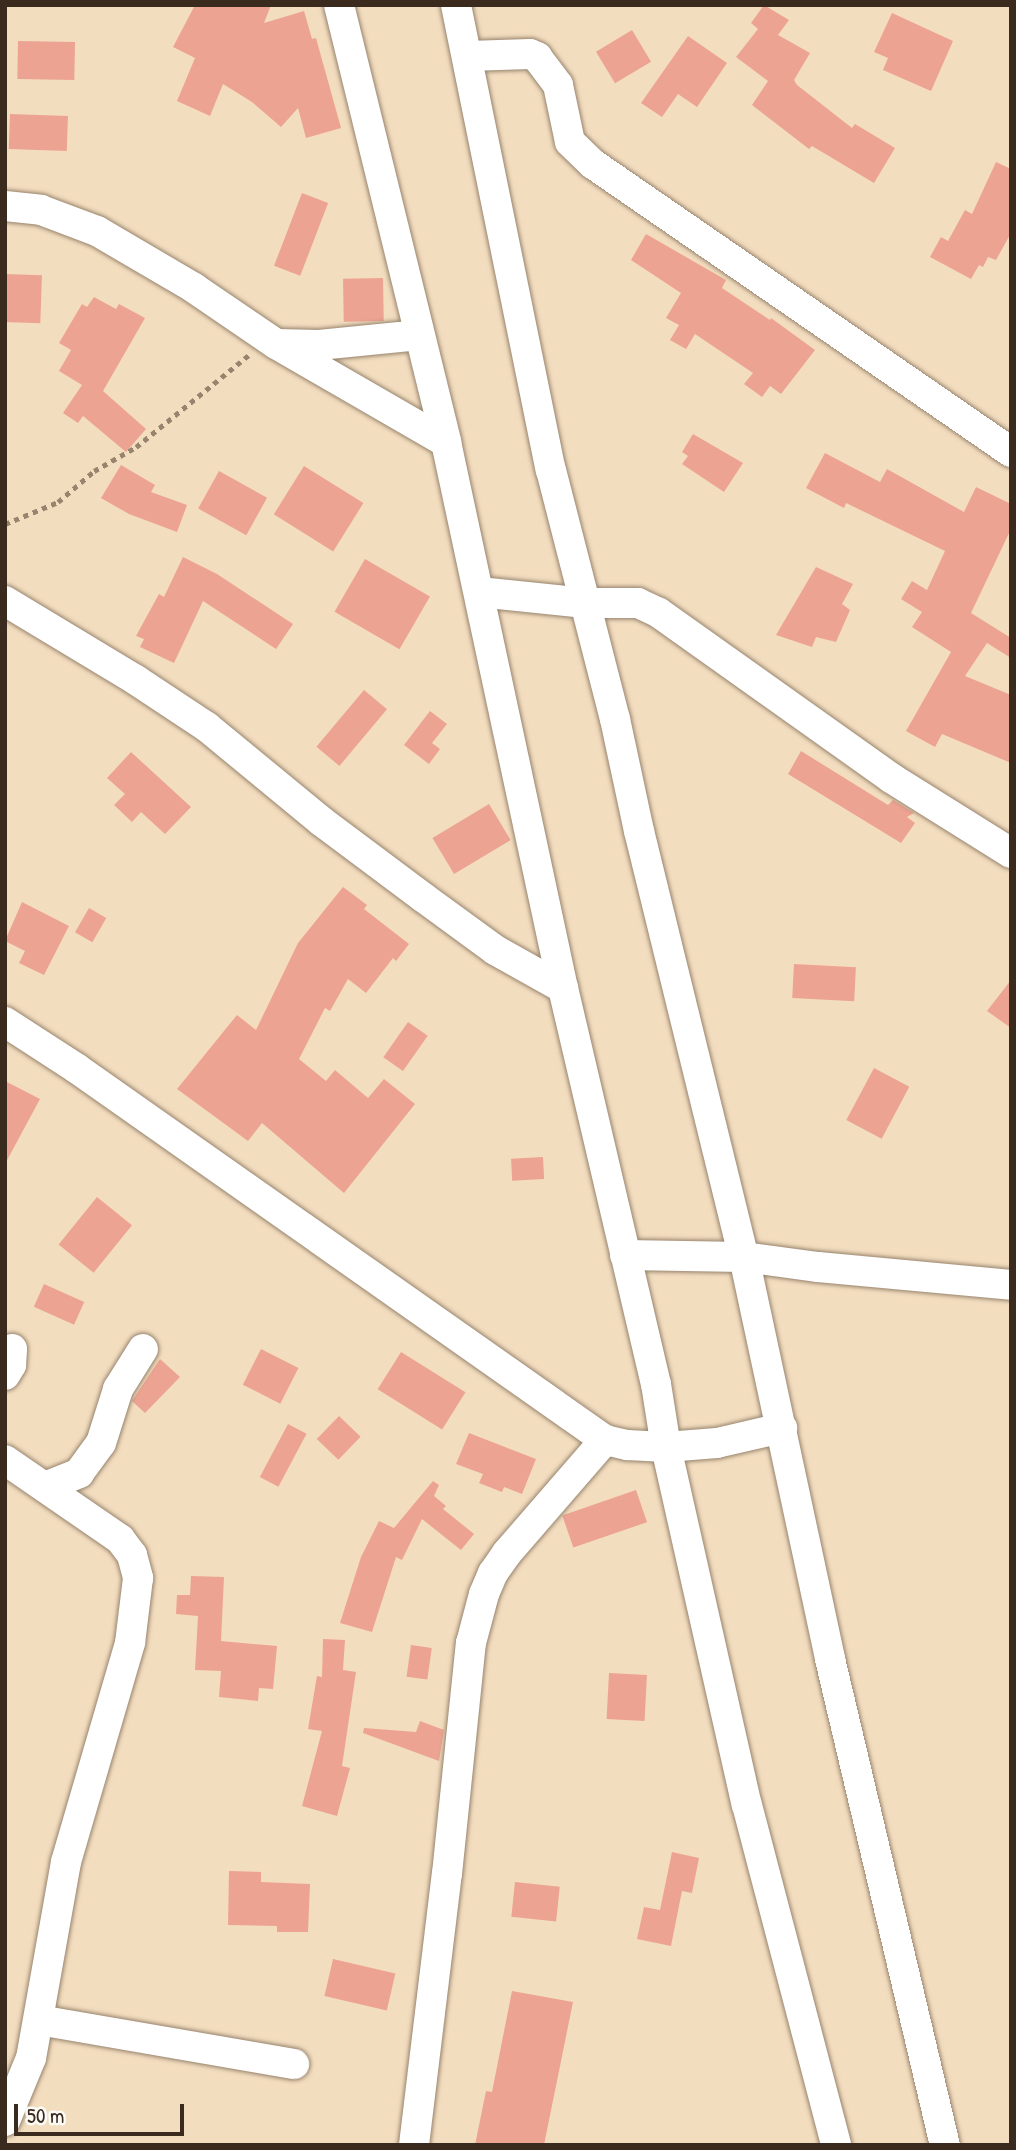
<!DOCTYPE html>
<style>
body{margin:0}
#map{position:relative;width:1016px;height:2150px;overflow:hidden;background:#f3ddbf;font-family:"Patrick Hand",sans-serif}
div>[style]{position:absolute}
.building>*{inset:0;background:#eda392;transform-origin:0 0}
.path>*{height:4.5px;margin-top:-2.25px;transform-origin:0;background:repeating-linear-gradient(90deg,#97846e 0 5px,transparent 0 10px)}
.roads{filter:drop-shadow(0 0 2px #97846e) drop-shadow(0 0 2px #97846e)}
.minor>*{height:30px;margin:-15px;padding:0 15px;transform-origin:15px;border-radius:15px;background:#fff}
span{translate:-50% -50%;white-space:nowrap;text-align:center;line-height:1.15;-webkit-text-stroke:7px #fdfcf7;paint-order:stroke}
.frame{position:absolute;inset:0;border:7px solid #3b2a1e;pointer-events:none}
.scale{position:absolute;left:14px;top:2104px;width:170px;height:32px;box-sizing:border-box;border:4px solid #3b2a1e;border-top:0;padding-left:9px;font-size:21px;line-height:24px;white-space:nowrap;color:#3b2a1e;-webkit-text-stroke:5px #fdfcf7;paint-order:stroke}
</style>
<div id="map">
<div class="building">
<div style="clip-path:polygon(195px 5px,271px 5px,264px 23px,304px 11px,312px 39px,316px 38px,341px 128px,306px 138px,298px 108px,281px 127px,252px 102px,223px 84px,210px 116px,177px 101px,195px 58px,173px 47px)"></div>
<div style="clip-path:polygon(764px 5px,789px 20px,778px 35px,810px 53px,794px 80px,797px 85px,852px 128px,855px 124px,895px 148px,874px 183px,812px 146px,809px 149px,752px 105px,768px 81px,736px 57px,758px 29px,751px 23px)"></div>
<div style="clip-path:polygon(892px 13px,953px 41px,931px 91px,883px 70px,888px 58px,874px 52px)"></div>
<div style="left:632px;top:30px;width:37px;height:42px;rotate:59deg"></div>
<div style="clip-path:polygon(688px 36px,727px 63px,697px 107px,678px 94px,662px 117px,641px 103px)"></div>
<div style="left:18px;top:41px;width:57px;height:38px;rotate:1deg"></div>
<div style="left:10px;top:114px;width:58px;height:35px;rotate:2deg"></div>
<div style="clip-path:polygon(996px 162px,1011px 169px,1011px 233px,996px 260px,988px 257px,983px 267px,979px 265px,971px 279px,930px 257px,941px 237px,948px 241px,965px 210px,972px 214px)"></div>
<div style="left:302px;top:193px;width:28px;height:78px;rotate:21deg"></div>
<div style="clip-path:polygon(646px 234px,726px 280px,722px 288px,770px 320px,771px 318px,815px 350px,781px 394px,770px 386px,762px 397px,744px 384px,753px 373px,695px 334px,686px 349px,670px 340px,679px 325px,666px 318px,681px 293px,631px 260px)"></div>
<div style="left:5px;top:274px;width:37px;height:48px;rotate:2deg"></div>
<div style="left:383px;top:278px;width:43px;height:40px;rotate:89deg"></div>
<div style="clip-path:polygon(94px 297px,116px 309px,119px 304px,145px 318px,103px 391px,146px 429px,126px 452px,83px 416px,78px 423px,63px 413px,82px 385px,59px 371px,71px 350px,59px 343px,82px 304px,87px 307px)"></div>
<div style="clip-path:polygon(693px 434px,743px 463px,724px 492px,682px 464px,688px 456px,682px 452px)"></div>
<div style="clip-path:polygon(825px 453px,880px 482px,887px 469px,964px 512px,976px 487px,1011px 504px,1011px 529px,971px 613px,1011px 638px,1011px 658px,987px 643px,965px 676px,1011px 695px,1011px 763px,942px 734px,935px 747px,906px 731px,951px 652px,912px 627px,922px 612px,901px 599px,912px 581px,927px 590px,945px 551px,846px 503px,844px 508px,806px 488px)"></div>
<div style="clip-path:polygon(121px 465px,155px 485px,151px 492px,187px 505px,177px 532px,129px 514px,101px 498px)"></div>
<div style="left:304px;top:466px;width:70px;height:57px;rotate:32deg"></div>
<div style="left:219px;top:471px;width:55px;height:43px;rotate:29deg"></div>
<div style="clip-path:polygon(183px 557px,217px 574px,293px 624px,276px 649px,203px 601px,174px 663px,140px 647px,144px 639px,136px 636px,159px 594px,164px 597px)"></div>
<div style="left:365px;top:559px;width:75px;height:61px;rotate:30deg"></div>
<div style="clip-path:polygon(816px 567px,853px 584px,842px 604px,850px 610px,836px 642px,816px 637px,812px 647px,776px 635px)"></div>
<div style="left:364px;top:690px;width:30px;height:74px;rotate:40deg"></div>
<div style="clip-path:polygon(430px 711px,447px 724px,432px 743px,440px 749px,429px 764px,404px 745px)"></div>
<div style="clip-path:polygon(801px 751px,888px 805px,893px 800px,914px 813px,907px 817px,915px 823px,901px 843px,788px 774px)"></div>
<div style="clip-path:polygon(131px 752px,191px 807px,165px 834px,141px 812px,132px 822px,114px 805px,125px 794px,107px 778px)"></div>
<div style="left:489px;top:804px;width:42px;height:66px;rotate:59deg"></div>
<div style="clip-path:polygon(343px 887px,367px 905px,364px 909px,409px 944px,396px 961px,393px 958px,366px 993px,348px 979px,330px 1011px,325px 1008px,299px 1059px,326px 1081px,335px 1070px,368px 1098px,384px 1079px,415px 1104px,344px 1193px,262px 1123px,248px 1141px,177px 1089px,237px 1015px,256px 1030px,298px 943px)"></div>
<div style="clip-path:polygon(22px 902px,69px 926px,44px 975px,19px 963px,25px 951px,5px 941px)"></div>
<div style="left:89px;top:908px;width:20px;height:28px;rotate:30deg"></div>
<div style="left:794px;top:964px;width:62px;height:34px;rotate:3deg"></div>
<div style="clip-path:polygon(1011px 980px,1011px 1028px,987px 1011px)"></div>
<div style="left:408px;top:1022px;width:24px;height:43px;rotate:35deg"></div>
<div style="left:874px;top:1068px;width:40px;height:59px;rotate:28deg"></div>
<div style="clip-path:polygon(5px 1081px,40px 1099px,5px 1164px)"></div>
<div style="left:543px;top:1157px;width:22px;height:32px;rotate:87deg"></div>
<div style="left:97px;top:1197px;width:45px;height:61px;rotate:39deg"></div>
<div style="left:44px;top:1284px;width:44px;height:25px;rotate:24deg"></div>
<div style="left:261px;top:1349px;width:42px;height:40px;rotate:27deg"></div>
<div style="left:401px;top:1352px;width:76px;height:44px;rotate:32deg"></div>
<div style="clip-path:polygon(160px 1359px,180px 1377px,145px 1413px,132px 1401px)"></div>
<div style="left:339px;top:1416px;width:30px;height:32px;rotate:44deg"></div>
<div style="left:288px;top:1424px;width:21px;height:60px;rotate:28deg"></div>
<div style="clip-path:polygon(469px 1433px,536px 1459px,522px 1494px,504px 1487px,502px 1492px,479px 1483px,483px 1474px,456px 1464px)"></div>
<div style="clip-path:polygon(433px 1481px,439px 1485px,434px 1496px,446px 1506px,443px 1509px,474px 1534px,461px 1550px,422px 1519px,402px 1560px,396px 1557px,372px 1632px,340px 1623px,361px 1557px,379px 1521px,394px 1528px)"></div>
<div style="left:636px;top:1490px;width:34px;height:78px;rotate:71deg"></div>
<div style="clip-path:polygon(191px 1576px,224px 1577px,221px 1641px,277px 1646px,273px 1689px,259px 1688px,258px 1701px,219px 1697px,221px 1671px,195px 1670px,198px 1616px,176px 1614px,177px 1595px,190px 1595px)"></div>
<div style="clip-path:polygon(323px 1639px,345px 1640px,343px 1670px,356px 1672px,342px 1766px,350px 1768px,337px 1816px,302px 1806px,322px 1731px,308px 1729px,317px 1676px,322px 1677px)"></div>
<div style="left:411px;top:1645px;width:21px;height:32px;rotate:8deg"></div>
<div style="left:609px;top:1673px;width:38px;height:46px;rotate:3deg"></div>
<div style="clip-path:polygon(420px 1721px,444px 1730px,439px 1761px,363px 1733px,364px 1728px,416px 1732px)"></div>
<div style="clip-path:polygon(672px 1852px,699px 1858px,692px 1893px,682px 1891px,671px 1946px,637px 1939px,644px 1907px,660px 1910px)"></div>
<div style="clip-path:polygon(229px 1871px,261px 1872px,261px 1882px,310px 1884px,308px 1932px,277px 1932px,277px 1926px,228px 1925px)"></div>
<div style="left:515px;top:1882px;width:45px;height:35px;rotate:6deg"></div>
<div style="left:333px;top:1959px;width:64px;height:38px;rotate:13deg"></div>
<div style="clip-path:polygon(512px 1991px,573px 2002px,544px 2145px,475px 2145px,486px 2091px,492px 2092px)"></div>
</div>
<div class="path">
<div style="left:5px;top:524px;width:57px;rotate:-22.5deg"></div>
<div style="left:58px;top:502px;width:48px;rotate:-40.7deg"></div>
<div style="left:94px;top:471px;width:48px;rotate:-29.7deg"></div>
<div style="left:136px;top:447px;width:146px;rotate:-39.2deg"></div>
</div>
<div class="roads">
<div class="minor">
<div style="left:339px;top:5px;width:450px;rotate:76.2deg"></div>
<div style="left:446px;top:442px;width:558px;rotate:77.91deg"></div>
<div style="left:563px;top:988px;width:407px;rotate:76.8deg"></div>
<div style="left:656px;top:1384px;width:64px;rotate:81deg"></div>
<div style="left:666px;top:1447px;width:367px;rotate:77.3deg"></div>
<div style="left:747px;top:1805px;width:351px;rotate:75.3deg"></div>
<div style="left:456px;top:5px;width:475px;rotate:78.5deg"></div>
<div style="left:551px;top:470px;width:257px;rotate:75.6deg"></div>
<div style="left:615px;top:719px;width:115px;rotate:77.9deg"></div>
<div style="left:639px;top:831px;width:439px;rotate:76.2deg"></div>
<div style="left:744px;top:1257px;width:411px;rotate:77.9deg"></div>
<div style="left:830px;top:1659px;width:499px;rotate:76.7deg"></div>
<div style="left:468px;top:56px;width:62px;rotate:-1.8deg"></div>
<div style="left:530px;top:54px;width:8px;rotate:23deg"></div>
<div style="left:537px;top:57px;width:35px;rotate:53deg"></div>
<div style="left:558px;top:85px;width:58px;rotate:78.1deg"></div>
<div style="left:570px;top:142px;width:32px;rotate:44deg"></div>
<div style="left:593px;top:164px;width:508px;rotate:34.57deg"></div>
<div style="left:5px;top:206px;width:36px;rotate:6deg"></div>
<div style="left:41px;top:210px;width:60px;rotate:20.6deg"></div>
<div style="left:97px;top:231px;width:113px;rotate:30.4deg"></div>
<div style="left:194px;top:288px;width:99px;rotate:34.3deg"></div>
<div style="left:276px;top:344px;width:196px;rotate:30deg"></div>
<div style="left:277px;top:344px;width:42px;rotate:1.4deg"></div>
<div style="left:319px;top:345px;width:101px;rotate:-5.7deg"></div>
<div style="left:479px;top:592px;width:107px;rotate:5.9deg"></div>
<div style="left:585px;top:603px;width:53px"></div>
<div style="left:638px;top:603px;width:23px;rotate:25deg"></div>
<div style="left:659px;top:613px;width:285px;rotate:35.4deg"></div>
<div style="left:891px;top:778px;width:142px;rotate:32deg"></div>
<div style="left:5px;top:601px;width:153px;rotate:31.1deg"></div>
<div style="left:136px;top:680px;width:85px;rotate:33.5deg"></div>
<div style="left:207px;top:727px;width:148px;rotate:39.5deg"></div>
<div style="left:321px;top:821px;width:129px;rotate:36.8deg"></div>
<div style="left:424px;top:898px;width:88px;rotate:36.2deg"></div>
<div style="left:495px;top:950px;width:78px;rotate:29.2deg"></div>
<div style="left:5px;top:1022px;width:85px;rotate:32.9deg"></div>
<div style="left:76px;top:1068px;width:647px;rotate:35.12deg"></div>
<div style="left:605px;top:1440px;width:23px;rotate:13deg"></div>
<div style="left:627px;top:1445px;width:39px;rotate:3deg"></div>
<div style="left:666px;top:1447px;width:51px;rotate:-4.5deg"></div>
<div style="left:717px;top:1443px;width:67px;rotate:-13deg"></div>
<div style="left:625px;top:1255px;width:119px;rotate:1deg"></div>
<div style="left:744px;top:1257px;width:75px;rotate:7.7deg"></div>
<div style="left:818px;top:1267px;width:194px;rotate:5.3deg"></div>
<div style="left:5px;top:1375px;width:12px;rotate:-59deg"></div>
<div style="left:11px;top:1365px;width:16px;rotate:-86deg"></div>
<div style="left:5px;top:1460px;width:140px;rotate:34.5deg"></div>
<div style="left:120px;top:1539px;width:20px;rotate:53deg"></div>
<div style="left:132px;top:1555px;width:24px;rotate:75deg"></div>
<div style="left:138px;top:1578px;width:65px;rotate:97deg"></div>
<div style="left:130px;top:1643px;width:228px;rotate:106.3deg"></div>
<div style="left:66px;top:1862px;width:199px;rotate:100.1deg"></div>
<div style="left:31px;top:2058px;width:68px;rotate:112.4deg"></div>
<div style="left:45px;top:1487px;width:37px;rotate:-22deg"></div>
<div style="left:79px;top:1473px;width:37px;rotate:-54deg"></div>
<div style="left:101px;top:1443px;width:57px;rotate:-72.5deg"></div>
<div style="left:118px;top:1389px;width:47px;rotate:-58deg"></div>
<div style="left:39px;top:2020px;width:259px;rotate:9.8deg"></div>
<div style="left:414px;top:2145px;width:273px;rotate:-83.1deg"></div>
<div style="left:447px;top:1874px;width:232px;rotate:-84.1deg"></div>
<div style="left:471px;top:1643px;width:51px;rotate:-75.1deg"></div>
<div style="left:484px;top:1594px;width:23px;rotate:-67deg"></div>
<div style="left:493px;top:1573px;width:24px;rotate:-55deg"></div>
<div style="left:507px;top:1553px;width:150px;rotate:-49.1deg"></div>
</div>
</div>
<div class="frame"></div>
<div class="scale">50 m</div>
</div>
